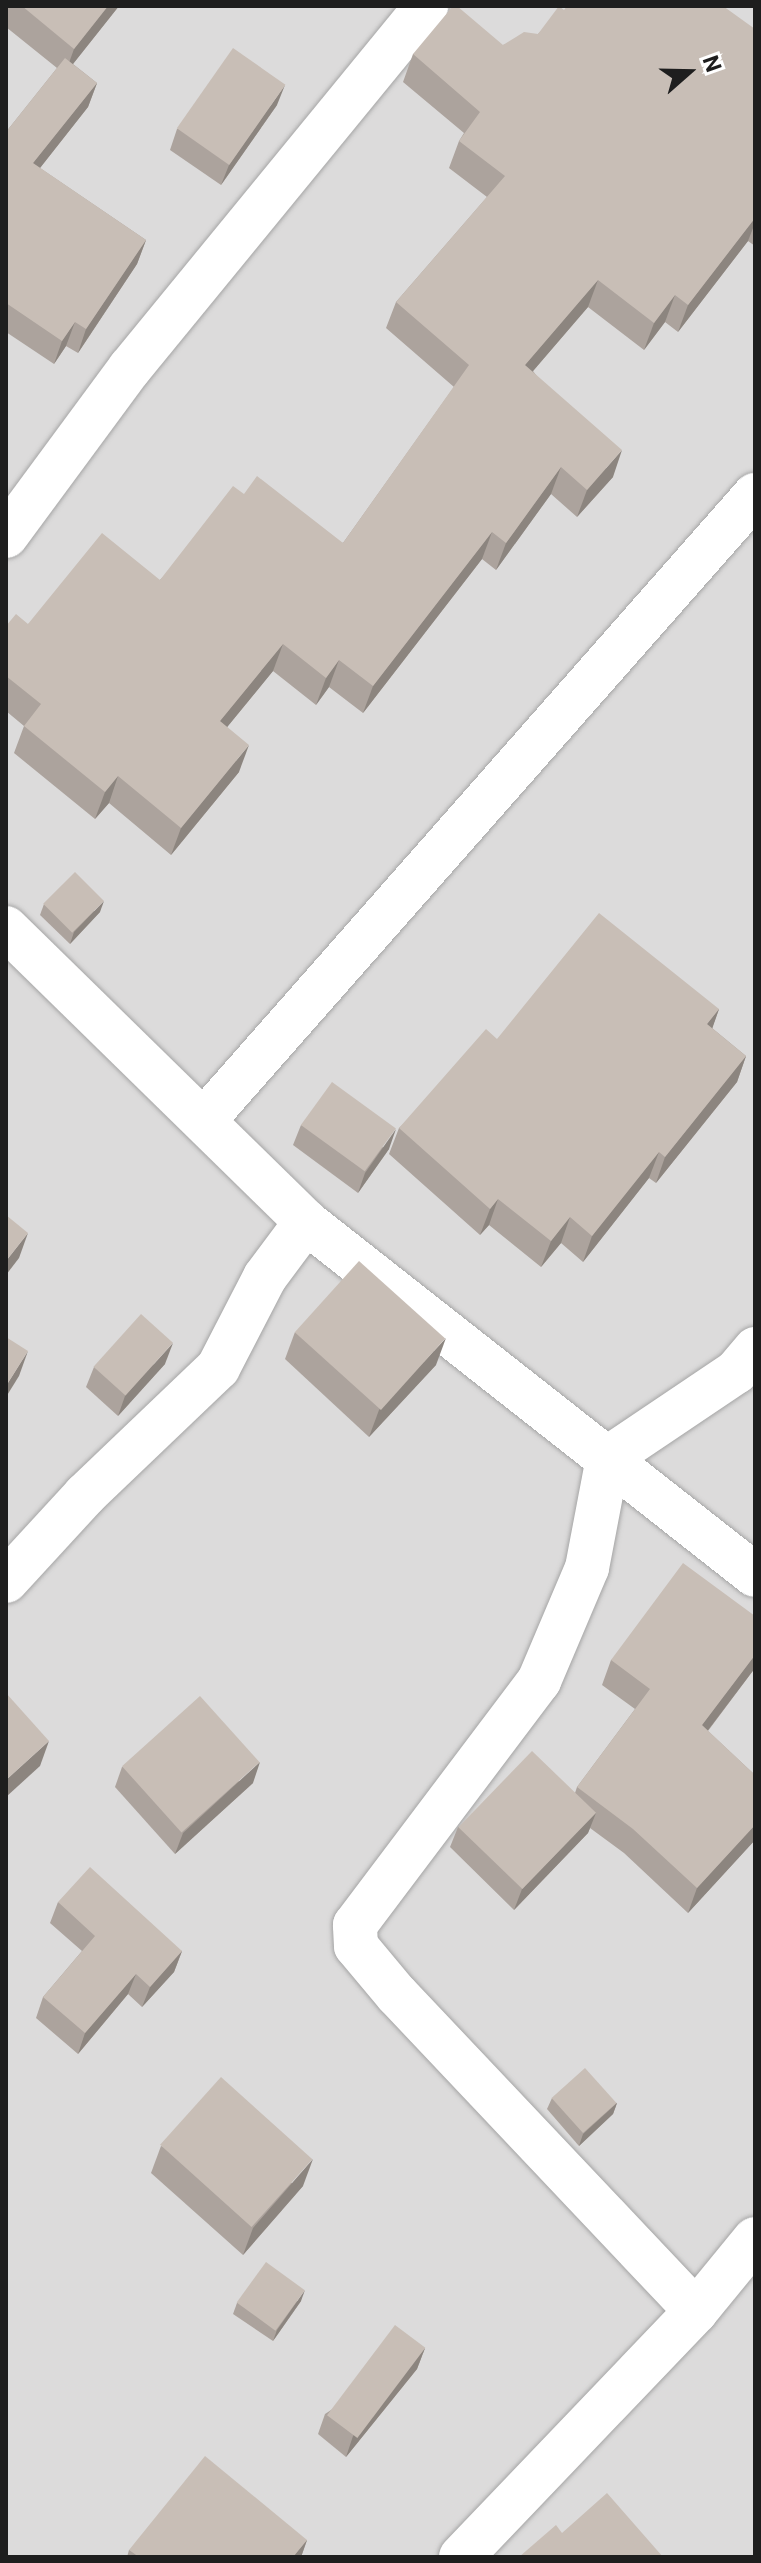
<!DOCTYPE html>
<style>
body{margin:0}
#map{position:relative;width:761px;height:2563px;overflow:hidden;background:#f0ece3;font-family:Roboto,sans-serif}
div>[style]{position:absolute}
.residential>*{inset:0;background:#dcdbdb;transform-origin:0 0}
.roads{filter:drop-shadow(0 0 2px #a5a5a5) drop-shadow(0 0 2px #a5a5a5)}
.minor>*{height:44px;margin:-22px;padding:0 22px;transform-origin:22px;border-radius:22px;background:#fff}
.wall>*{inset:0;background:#aca39d}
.shaded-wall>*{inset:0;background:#8c857f}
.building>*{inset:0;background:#c8beb6;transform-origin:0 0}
span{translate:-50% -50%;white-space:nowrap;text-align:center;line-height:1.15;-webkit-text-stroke:8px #fff;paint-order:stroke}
.frame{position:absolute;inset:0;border:8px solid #1e1e1e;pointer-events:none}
.north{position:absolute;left:649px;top:32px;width:80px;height:80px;-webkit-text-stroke:6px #fff;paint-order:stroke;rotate:70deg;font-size:22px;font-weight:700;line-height:32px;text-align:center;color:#1e1e1e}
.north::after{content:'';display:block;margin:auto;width:28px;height:36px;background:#1e1e1e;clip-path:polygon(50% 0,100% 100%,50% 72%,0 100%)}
</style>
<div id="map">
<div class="residential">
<div style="left:6px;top:6px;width:749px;height:2551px"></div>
</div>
<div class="roads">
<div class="minor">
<div style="left:6px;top:536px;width:209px;rotate:-53.6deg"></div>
<div style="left:130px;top:368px;width:468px;rotate:-50.7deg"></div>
<div style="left:6px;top:928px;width:420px;rotate:44.4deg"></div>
<div style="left:306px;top:1222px;width:571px;rotate:38.17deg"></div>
<div style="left:205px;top:1119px;width:832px;rotate:-48.61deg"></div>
<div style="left:6px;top:1581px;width:117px;rotate:-47.4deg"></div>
<div style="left:85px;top:1495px;width:184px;rotate:-43.7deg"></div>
<div style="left:218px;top:1368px;width:102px;rotate:-62.7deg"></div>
<div style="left:265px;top:1277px;width:69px;rotate:-53.3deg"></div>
<div style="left:696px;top:2311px;width:435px;rotate:-133.4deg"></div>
<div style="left:397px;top:1995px;width:64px;rotate:-129.9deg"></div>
<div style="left:356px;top:1946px;width:21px;rotate:-93deg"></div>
<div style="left:355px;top:1925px;width:306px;rotate:-53deg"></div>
<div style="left:539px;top:1681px;width:123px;rotate:-67deg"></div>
<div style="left:587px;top:1568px;width:112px;rotate:-79.2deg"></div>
<div style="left:608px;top:1458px;width:154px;rotate:-33.9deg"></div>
<div style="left:736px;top:1372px;width:30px;rotate:-50deg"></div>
<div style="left:461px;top:2557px;width:340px;rotate:-46.3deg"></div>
<div style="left:696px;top:2311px;width:93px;rotate:-50.7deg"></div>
</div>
</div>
<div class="wall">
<div style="clip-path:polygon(6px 6px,119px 6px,73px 64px,97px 83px,88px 107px,40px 168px,146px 240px,137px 264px,78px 353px,66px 346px,54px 364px,6px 332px,6px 132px,57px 68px,6px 27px)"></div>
<div style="clip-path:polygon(564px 10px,755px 29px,755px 246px,748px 241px,678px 332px,665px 322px,644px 350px,588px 307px,533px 371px,613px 477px,577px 517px,551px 494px,496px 570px,482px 559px,363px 713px,329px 687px,316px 705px,273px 671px,227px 727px,239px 772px,171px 855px,109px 803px,95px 819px,14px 753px,24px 726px,6px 711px,6px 626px,28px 624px,160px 580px,244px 494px,343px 543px,454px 387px,386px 328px,396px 302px,487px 197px,449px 168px,459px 141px,464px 133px,403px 82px,413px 54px,503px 45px,538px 34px)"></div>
<div style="clip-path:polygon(277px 105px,221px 185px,170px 150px,177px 129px)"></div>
<div style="clip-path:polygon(44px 904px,100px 912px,70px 944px,40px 915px)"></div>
<div style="clip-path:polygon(719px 1009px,712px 1028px,746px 1056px,737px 1082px,656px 1183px,649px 1178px,583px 1262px,561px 1243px,541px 1267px,489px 1225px,480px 1235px,389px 1154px,399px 1128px,497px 1039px)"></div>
<div style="clip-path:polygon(301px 1125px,389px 1149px,358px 1193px,293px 1145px)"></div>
<div style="clip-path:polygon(295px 1332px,436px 1365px,369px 1437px,285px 1359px)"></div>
<div style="clip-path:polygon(165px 1364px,118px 1416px,86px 1387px,94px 1367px)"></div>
<div style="clip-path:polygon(755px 1616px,755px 1668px,708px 1731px,755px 1775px,755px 1840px,688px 1913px,624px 1853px,590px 1828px,588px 1833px,514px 1910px,450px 1847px,458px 1827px,575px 1793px,577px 1787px,635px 1709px,602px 1685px,611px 1660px)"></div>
<div style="clip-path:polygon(122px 1767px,253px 1783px,175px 1854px,115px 1787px)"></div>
<div style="clip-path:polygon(58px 1902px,182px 1951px,174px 1972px,142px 2007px,128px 1994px,78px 2054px,36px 2018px,43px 1997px,82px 1951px,50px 1923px)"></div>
<div style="clip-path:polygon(552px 2098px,617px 2103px,613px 2114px,579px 2146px,547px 2109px)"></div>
<div style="clip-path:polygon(161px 2146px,303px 2186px,243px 2255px,151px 2173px)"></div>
<div style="clip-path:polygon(301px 2301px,273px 2341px,233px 2314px,237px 2303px)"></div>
<div style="clip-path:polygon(425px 2348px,417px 2369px,346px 2457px,318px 2434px,325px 2414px)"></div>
<div style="clip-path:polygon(307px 2540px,301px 2557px,127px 2557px,129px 2550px)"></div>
</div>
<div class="shaded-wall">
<div style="clip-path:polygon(108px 6px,119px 6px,65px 74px,74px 49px)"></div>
<div style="clip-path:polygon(97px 83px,88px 107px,25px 187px,33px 163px)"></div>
<div style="clip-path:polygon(285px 85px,277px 105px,221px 185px,229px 165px)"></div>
<div style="clip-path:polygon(755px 218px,755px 223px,748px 241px,678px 332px,688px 305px)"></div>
<div style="clip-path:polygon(146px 240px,137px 264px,78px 353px,86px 329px)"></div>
<div style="clip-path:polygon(598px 280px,588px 307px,515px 392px,525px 365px)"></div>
<div style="clip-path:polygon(675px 295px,665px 322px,644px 350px,654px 323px)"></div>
<div style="clip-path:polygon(75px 322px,66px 346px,54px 364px,62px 341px)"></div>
<div style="clip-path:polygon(622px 450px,613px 477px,577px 517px,587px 490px)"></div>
<div style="clip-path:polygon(561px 467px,551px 494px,496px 570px,506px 543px)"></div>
<div style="clip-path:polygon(492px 532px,482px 559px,363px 713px,373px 686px)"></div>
<div style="clip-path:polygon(283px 644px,273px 671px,210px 748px,220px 721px)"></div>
<div style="clip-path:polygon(339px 660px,329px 687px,316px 705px,326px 678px)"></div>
<div style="clip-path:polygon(249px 745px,239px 772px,171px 855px,181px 828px)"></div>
<div style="clip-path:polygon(118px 776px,109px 803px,95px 819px,105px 792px)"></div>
<div style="clip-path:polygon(104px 901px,100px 912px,70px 944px,74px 932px)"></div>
<div style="clip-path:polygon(719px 1009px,710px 1035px,707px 1024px)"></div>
<div style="clip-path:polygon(746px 1056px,737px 1082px,656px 1183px,665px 1157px)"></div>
<div style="clip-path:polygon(396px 1129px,389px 1149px,358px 1193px,365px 1173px)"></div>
<div style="clip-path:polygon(659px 1152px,649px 1178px,583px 1262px,592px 1236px)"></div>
<div style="clip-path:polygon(498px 1199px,489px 1225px,480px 1235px,490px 1209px)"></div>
<div style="clip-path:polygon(570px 1217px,561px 1243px,541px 1267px,551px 1241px)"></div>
<div style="clip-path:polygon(28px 1233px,19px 1258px,6px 1275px,6px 1261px)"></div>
<div style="clip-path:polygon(446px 1338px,436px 1365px,369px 1437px,379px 1410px)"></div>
<div style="clip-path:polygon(173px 1343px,165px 1364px,118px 1416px,125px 1396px)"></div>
<div style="clip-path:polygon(28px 1351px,19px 1376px,6px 1397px,6px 1386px)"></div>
<div style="clip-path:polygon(755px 1655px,755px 1668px,693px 1750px,702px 1725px)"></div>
<div style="clip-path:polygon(49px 1741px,40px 1766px,6px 1797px,6px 1780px)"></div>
<div style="clip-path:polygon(260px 1762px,253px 1783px,175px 1854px,183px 1833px)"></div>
<div style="clip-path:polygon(596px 1813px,588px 1833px,514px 1910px,522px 1889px)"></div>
<div style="clip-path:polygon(755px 1825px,755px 1840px,688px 1913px,697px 1888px)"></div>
<div style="clip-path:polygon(182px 1951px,174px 1972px,142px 2007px,150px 1987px)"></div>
<div style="clip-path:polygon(136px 1974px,128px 1994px,78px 2054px,85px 2033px)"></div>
<div style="clip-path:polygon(617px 2103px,613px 2114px,579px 2146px,583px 2134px)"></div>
<div style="clip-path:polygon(313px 2159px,303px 2186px,243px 2255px,253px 2228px)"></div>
<div style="clip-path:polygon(305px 2290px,301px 2301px,273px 2341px,277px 2330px)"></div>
<div style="clip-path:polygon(425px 2348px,417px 2369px,346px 2457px,353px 2436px)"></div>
<div style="clip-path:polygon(307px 2540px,301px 2557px,293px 2557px)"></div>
</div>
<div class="building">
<div style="clip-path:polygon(22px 6px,108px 6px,74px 49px)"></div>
<div style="clip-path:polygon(453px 6px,457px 6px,503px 45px,524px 32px,538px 34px,559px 6px,564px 10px,567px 6px,723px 6px,755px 29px,755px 218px,688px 305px,675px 295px,654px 323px,598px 280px,525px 365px,622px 450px,587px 490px,561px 467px,506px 543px,492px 532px,373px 686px,339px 660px,326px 678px,283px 644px,220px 721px,249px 745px,181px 828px,118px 776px,105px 792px,24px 726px,41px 704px,6px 676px,6px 626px,16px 614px,28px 624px,102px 533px,160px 580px,233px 486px,244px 494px,257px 476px,343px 543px,469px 365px,396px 302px,505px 176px,459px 141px,480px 112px,413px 54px)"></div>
<div style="left:233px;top:48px;width:64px;height:98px;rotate:35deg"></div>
<div style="clip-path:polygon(65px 58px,97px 83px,33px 163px,146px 240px,86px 329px,75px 322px,62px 341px,6px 303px,6px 132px)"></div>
<div style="left:75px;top:872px;width:41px;height:45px;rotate:45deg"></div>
<div style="clip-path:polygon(599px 913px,719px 1009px,707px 1024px,746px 1056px,665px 1157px,659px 1152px,592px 1236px,570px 1217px,551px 1241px,498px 1199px,490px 1209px,399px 1128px,486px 1029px,497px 1039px)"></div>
<div style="left:332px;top:1082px;width:79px;height:53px;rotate:36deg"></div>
<div style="clip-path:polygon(6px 1215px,28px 1233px,6px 1261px)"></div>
<div style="left:359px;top:1261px;width:116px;height:96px;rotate:42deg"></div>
<div style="left:141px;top:1314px;width:43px;height:71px;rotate:42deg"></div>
<div style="clip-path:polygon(6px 1337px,28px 1351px,6px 1386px)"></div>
<div style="clip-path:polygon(683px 1563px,755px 1616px,755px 1655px,702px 1725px,755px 1775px,755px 1825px,697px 1888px,633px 1829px,577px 1787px,650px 1689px,611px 1660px)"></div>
<div style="clip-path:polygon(6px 1693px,49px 1741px,6px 1780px)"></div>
<div style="left:200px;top:1696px;width:89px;height:105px;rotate:48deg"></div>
<div style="left:532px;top:1751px;width:89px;height:106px;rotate:44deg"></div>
<div style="clip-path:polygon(90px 1867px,182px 1951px,150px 1987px,136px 1974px,85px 2033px,43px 1997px,95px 1936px,58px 1902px)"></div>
<div style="left:585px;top:2068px;width:47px;height:45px;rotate:48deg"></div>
<div style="left:221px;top:2077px;width:123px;height:91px;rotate:42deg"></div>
<div style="left:266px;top:2262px;width:48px;height:50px;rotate:36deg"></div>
<div style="left:395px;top:2325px;width:38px;height:113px;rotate:37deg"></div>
<div style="clip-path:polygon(205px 2456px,307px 2540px,293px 2557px,139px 2557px,129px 2550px)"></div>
<div style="clip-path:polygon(607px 2493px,663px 2557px,519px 2557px,556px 2525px,562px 2533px)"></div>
</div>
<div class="frame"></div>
<div class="north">N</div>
</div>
